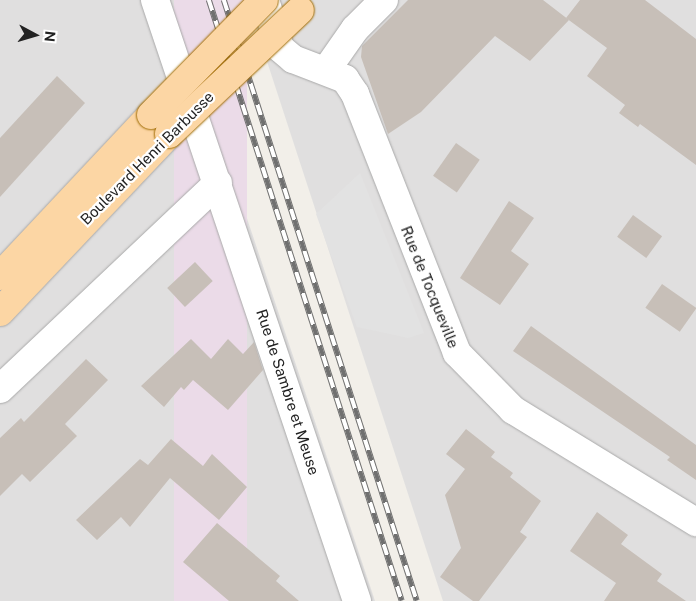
<!DOCTYPE html>
<style>
body{margin:0}
#map{position:relative;width:696px;height:601px;overflow:hidden;background:#f2efe9;font-family:"Public Sans",sans-serif}
div>[style]{position:absolute}
.residential>*{inset:0;background:#e0dfdf}
.industrial>*{inset:0;background:#ebdbe8;transform-origin:0 0}
.parking>*{inset:0;background:#e2e2e2}
.building>*{inset:0;background:#c7bfb8;transform-origin:0 0}
.roads{filter:drop-shadow(0 0 1px #a9a9a9) drop-shadow(0 0 1px #a9a9a9)}
.minor>*{height:28px;margin:-14px;padding:0 14px;transform-origin:14px;border-radius:14px;background:#fff}
.primary>*{height:28px;margin:-14px;padding:0 14px;transform-origin:14px;border-radius:14px;background:#fcd6a4}
.rail>*{height:5.5px;margin-top:-2.75px;transform-origin:0;background:repeating-linear-gradient(90deg,#fff 0 11px,#707070 0 22px);box-sizing:border-box;border-block:1px solid #707070}
.bridges{filter:drop-shadow(0 0 1px #a06b00) drop-shadow(0 0 1px #a06b00)}
.primary-bridge>*{height:28px;margin:-14px;padding:0 14px;transform-origin:14px;border-radius:14px;background:#fcd6a4}
span{translate:-50% -50%;white-space:nowrap;text-align:center;line-height:1.15;-webkit-text-stroke:4.5px #fff;paint-order:stroke}
.street-label{font-size:15px;color:#222}
.north{position:absolute;left:10px;top:10px;width:50px;height:50px;-webkit-text-stroke:4px #fff;paint-order:stroke;rotate:96deg;font-size:14px;font-weight:700;line-height:20px;text-align:center;color:#222}
.north::after{content:'';display:block;margin:auto;width:18px;height:22px;background:#222;clip-path:polygon(50% 0,100% 100%,50% 72%,0 100%)}
</style>
<div id="map">
<div class="residential">
<div style="clip-path:polygon(0 0,174px 0,375px 601px,0 601px)"></div>
<div style="clip-path:polygon(247px 0,696px 0,696px 601px,443px 601px)"></div>
</div>
<div class="industrial">
<div style="left:174px;top:0;width:73px;height:634px"></div>
</div>
<div class="parking">
<div style="clip-path:polygon(360px 173px,424px 333px,408px 338px,357px 327px,316px 214px)"></div>
</div>
<div class="building">
<div style="clip-path:polygon(408px 0,543px 0,569px 20px,530px 61px,495px 36px,421px 112px,388px 134px,361px 57px,362px 46px)"></div>
<div style="clip-path:polygon(580px 0,645px 0,696px 39px,696px 165px,640px 124px,638px 127px,619px 113px,625px 105px,587px 76px,607px 48px,566px 18px)"></div>
<div style="clip-path:polygon(57px 76px,85px 103px,0 197px,0 138px)"></div>
<div style="left:456px;top:143px;width:29px;height:40px;rotate:35deg"></div>
<div style="clip-path:polygon(509px 201px,534px 218px,511px 251px,529px 264px,500px 305px,460px 278px)"></div>
<div style="left:633px;top:215px;width:36px;height:27px;rotate:36deg"></div>
<div style="left:195px;top:262px;width:26px;height:38px;rotate:47deg"></div>
<div style="left:662px;top:284px;width:42px;height:29px;rotate:35deg"></div>
<div style="clip-path:polygon(531px 326px,696px 445px,696px 480px,667px 460px,670px 457px,513px 351px)"></div>
<div style="clip-path:polygon(191px 339px,211px 359px,228px 339px,243px 354px,254px 342px,263px 370px,228px 410px,193px 380px,184px 390px,181px 387px,164px 407px,141px 386px)"></div>
<div style="clip-path:polygon(86px 359px,108px 380px,65px 424px,77px 436px,30px 482px,22px 474px,0 496px,0 438px,21px 418px,24px 422px)"></div>
<div style="clip-path:polygon(466px 429px,495px 452px,491px 457px,513px 473px,510px 477px,541px 501px,520px 532px,527px 537px,479px 601px,473px 601px,440px 577px,461px 548px,445px 495px,465px 469px,446px 454px)"></div>
<div style="clip-path:polygon(171px 439px,203px 466px,212px 454px,247px 487px,219px 520px,170px 478px,130px 527px,121px 517px,97px 540px,76px 520px,140px 459px,148px 465px)"></div>
<div style="clip-path:polygon(597px 512px,628px 535px,621px 544px,662px 574px,657px 581px,686px 601px,604px 601px,616px 583px,570px 551px)"></div>
<div style="clip-path:polygon(217px 523px,280px 576px,276px 581px,299px 601px,229px 601px,183px 562px)"></div>
</div>
<div class="roads">
<div class="minor">
<div style="left:155px;top:0;width:634px;rotate:71.42deg"></div>
<div style="left:265px;top:0;width:50px;rotate:72.6deg"></div>
<div style="left:280px;top:48px;width:17px;rotate:40deg"></div>
<div style="left:293px;top:59px;width:56px;rotate:21deg"></div>
<div style="left:345px;top:79px;width:18px;rotate:56deg"></div>
<div style="left:355px;top:94px;width:278px;rotate:68.5deg"></div>
<div style="left:457px;top:353px;width:80px;rotate:45.5deg"></div>
<div style="left:513px;top:410px;width:215px;rotate:31.5deg"></div>
<div style="left:327px;top:69px;width:49px;rotate:-55deg"></div>
<div style="left:355px;top:29px;width:41px;rotate:-45deg"></div>
<div style="left:0;top:389px;width:300px;rotate:-43.4deg"></div>
</div>
<div class="primary">
<div style="left:0;top:276px;width:221px;rotate:-46.8deg"></div>
<div style="left:0;top:312px;width:245px;rotate:-46.5deg"></div>
</div>
</div>
<div class="rail">
<div style="left:209px;top:0;width:631px;rotate:72.2deg"></div>
<div style="left:224px;top:0;width:631px;rotate:72.2deg"></div>
</div>
<div class="bridges">
<div class="primary-bridge">
<div style="left:151px;top:115px;width:161px;rotate:-45.5deg"></div>
<div style="left:169px;top:134px;width:180px;rotate:-43.4deg"></div>
</div>
</div>
<div class="street-label">
<span style="left:147px;top:158px;rotate:-45deg">Boulevard Henri Barbusse</span>
<span style="left:430px;top:287px;rotate:68deg">Rue de Tocqueville</span>
<span style="left:288px;top:392px;rotate:72deg">Rue de Sambre et Meuse</span>
</div>
<div class="north">N</div>
</div>
